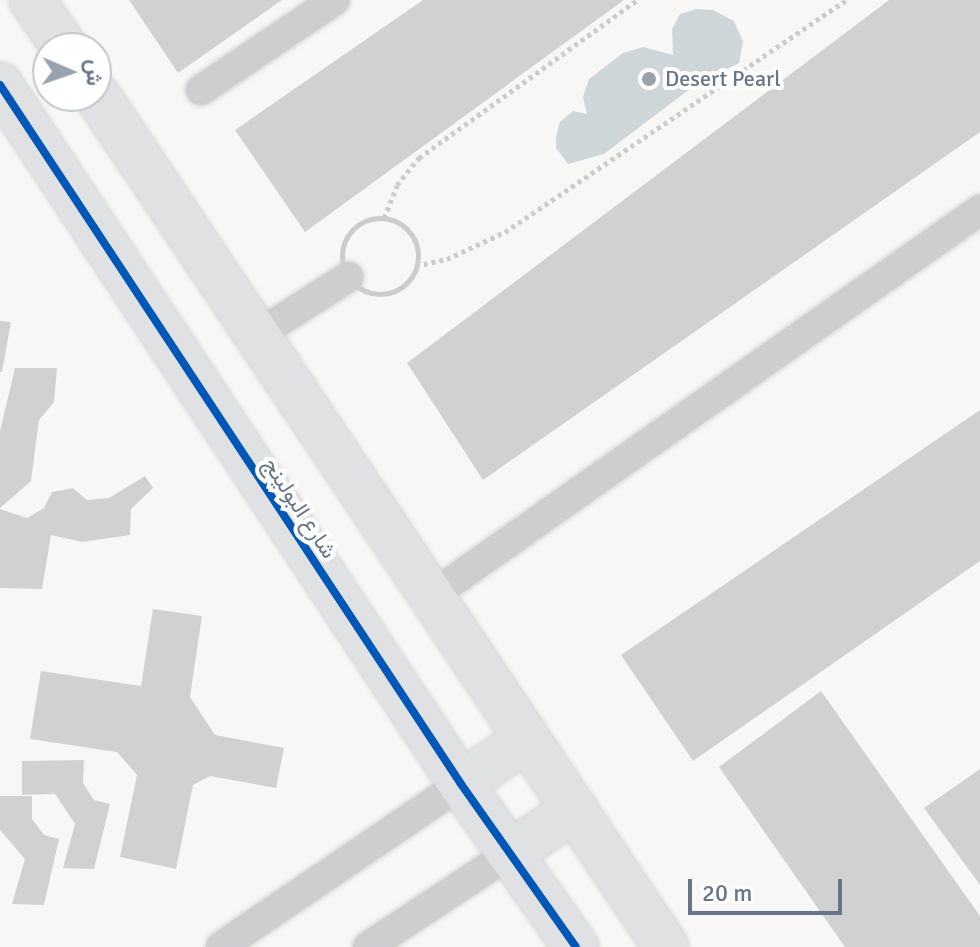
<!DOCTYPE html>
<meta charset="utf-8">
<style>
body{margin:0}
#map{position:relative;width:980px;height:947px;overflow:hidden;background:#f7f7f6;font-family:Signika,Vazirmatn,sans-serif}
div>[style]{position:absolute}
.water>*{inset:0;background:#cfd6d9}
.building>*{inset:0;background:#d0d2d2}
.path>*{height:5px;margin-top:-2.5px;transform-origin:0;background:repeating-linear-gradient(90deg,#cbcccc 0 4px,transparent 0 8px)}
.path>.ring{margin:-2.5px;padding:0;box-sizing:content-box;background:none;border:5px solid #cbcccc;border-radius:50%}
.roads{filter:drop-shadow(0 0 2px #d4d5d5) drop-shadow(0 0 2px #d4d5d5)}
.lane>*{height:30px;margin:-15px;padding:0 15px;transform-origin:15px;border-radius:15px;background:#cccecf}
.secondary>*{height:44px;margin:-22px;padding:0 22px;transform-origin:22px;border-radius:22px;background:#e0e1e2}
.cycleway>*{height:8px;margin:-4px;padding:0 4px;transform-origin:4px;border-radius:4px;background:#0057b8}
.dots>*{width:22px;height:22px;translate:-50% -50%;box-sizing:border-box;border:4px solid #fff;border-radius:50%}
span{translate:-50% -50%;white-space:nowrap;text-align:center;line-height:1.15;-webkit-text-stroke:8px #fff;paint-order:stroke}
.poi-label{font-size:22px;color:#677686}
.left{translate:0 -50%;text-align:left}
.street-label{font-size:22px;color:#677686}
.north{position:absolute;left:32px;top:32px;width:80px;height:80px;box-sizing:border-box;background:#fff;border:2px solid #c2c8cf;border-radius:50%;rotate:92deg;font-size:22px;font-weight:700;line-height:32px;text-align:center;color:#677686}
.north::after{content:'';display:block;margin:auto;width:28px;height:36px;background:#99a3ad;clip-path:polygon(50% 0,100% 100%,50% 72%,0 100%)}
.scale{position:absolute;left:688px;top:879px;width:154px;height:36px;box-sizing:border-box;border:4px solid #677686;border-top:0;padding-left:10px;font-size:24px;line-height:28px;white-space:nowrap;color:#677686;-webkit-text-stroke:6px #fff;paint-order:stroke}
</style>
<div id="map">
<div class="water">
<div style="clip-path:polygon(697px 9px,713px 10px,734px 21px,743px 42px,739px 63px,695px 85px,604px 154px,568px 164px,556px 148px,556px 137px,560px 122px,573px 111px,587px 114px,583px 97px,589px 79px,623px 53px,643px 47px,673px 55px,672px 29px,680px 14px)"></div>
</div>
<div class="building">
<div style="clip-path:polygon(129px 0,282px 0,178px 73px)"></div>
<div style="clip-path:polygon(423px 0,624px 0,305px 232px,235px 130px)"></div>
<div style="clip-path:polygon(889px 0,980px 0,980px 132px,483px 480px,407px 363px)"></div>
<div style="clip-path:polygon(0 321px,11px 322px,2px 372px,0 372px)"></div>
<div style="clip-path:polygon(15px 368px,57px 368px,54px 402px,39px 420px,31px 481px,0 508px,0 431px)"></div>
<div style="clip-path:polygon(980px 410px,980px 561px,693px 761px,621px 655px)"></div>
<div style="clip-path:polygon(145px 476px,153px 488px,131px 509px,130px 535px,82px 542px,51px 535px,42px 589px,0 588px,0 509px,27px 518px,44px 508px,52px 492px,73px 488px,87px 500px,109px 498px)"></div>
<div style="clip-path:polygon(153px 609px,202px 616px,190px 697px,215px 735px,284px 748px,276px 788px,210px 776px,193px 785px,176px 869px,120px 857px,137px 775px,117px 752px,30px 739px,41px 671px,141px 686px)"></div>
<div style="clip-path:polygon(821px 691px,980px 916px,980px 947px,845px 947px,719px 767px)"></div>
<div style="clip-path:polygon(84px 760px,83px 783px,94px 800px,110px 804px,94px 869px,63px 868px,75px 824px,55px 794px,22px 795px,22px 761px)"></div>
<div style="clip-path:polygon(980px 769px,980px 885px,924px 808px)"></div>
<div style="clip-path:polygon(0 796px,32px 796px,32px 819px,44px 835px,59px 839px,44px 905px,12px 904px,25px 859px,0 830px)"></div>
</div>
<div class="path">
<div style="left:384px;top:218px;width:35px;rotate:-68deg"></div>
<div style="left:397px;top:185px;width:35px;rotate:-51deg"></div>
<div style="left:419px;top:158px;width:269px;rotate:-35.9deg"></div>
<div class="ring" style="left:342px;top:218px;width:71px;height:71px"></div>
<div style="left:416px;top:266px;width:32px;rotate:-13deg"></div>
<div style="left:447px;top:259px;width:64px;rotate:-25deg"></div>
<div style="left:505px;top:232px;width:412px;rotate:-34.2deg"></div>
</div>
<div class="roads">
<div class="lane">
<div style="left:201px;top:90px;width:161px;rotate:-33.9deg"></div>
<div style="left:259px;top:334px;width:106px;rotate:-32.6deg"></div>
<div style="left:430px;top:597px;width:673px;rotate:-35.13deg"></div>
<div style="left:221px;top:947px;width:290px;rotate:-34.2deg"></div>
<div style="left:368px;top:947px;width:173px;rotate:-33.4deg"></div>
</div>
<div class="secondary">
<div style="left:32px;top:0;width:58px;rotate:55.5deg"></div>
<div style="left:0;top:85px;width:837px;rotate:56.59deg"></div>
<div style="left:461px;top:784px;width:199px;rotate:54.8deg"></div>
<div style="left:96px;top:94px;width:1026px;rotate:56.25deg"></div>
<div style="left:461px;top:784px;width:80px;rotate:-34.3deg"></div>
<div style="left:512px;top:852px;width:76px;rotate:-34.3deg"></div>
</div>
</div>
<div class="cycleway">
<div style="left:0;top:85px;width:837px;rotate:56.59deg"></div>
<div style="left:461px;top:784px;width:199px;rotate:54.8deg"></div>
</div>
<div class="dots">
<div style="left:649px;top:79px;background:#99a3ad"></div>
</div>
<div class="poi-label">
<span class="left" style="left:665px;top:79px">Desert Pearl</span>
</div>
<div class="street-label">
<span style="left:300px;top:508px;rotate:57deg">شارع البولينج</span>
</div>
<div class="north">ش</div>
<div class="scale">20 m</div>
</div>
